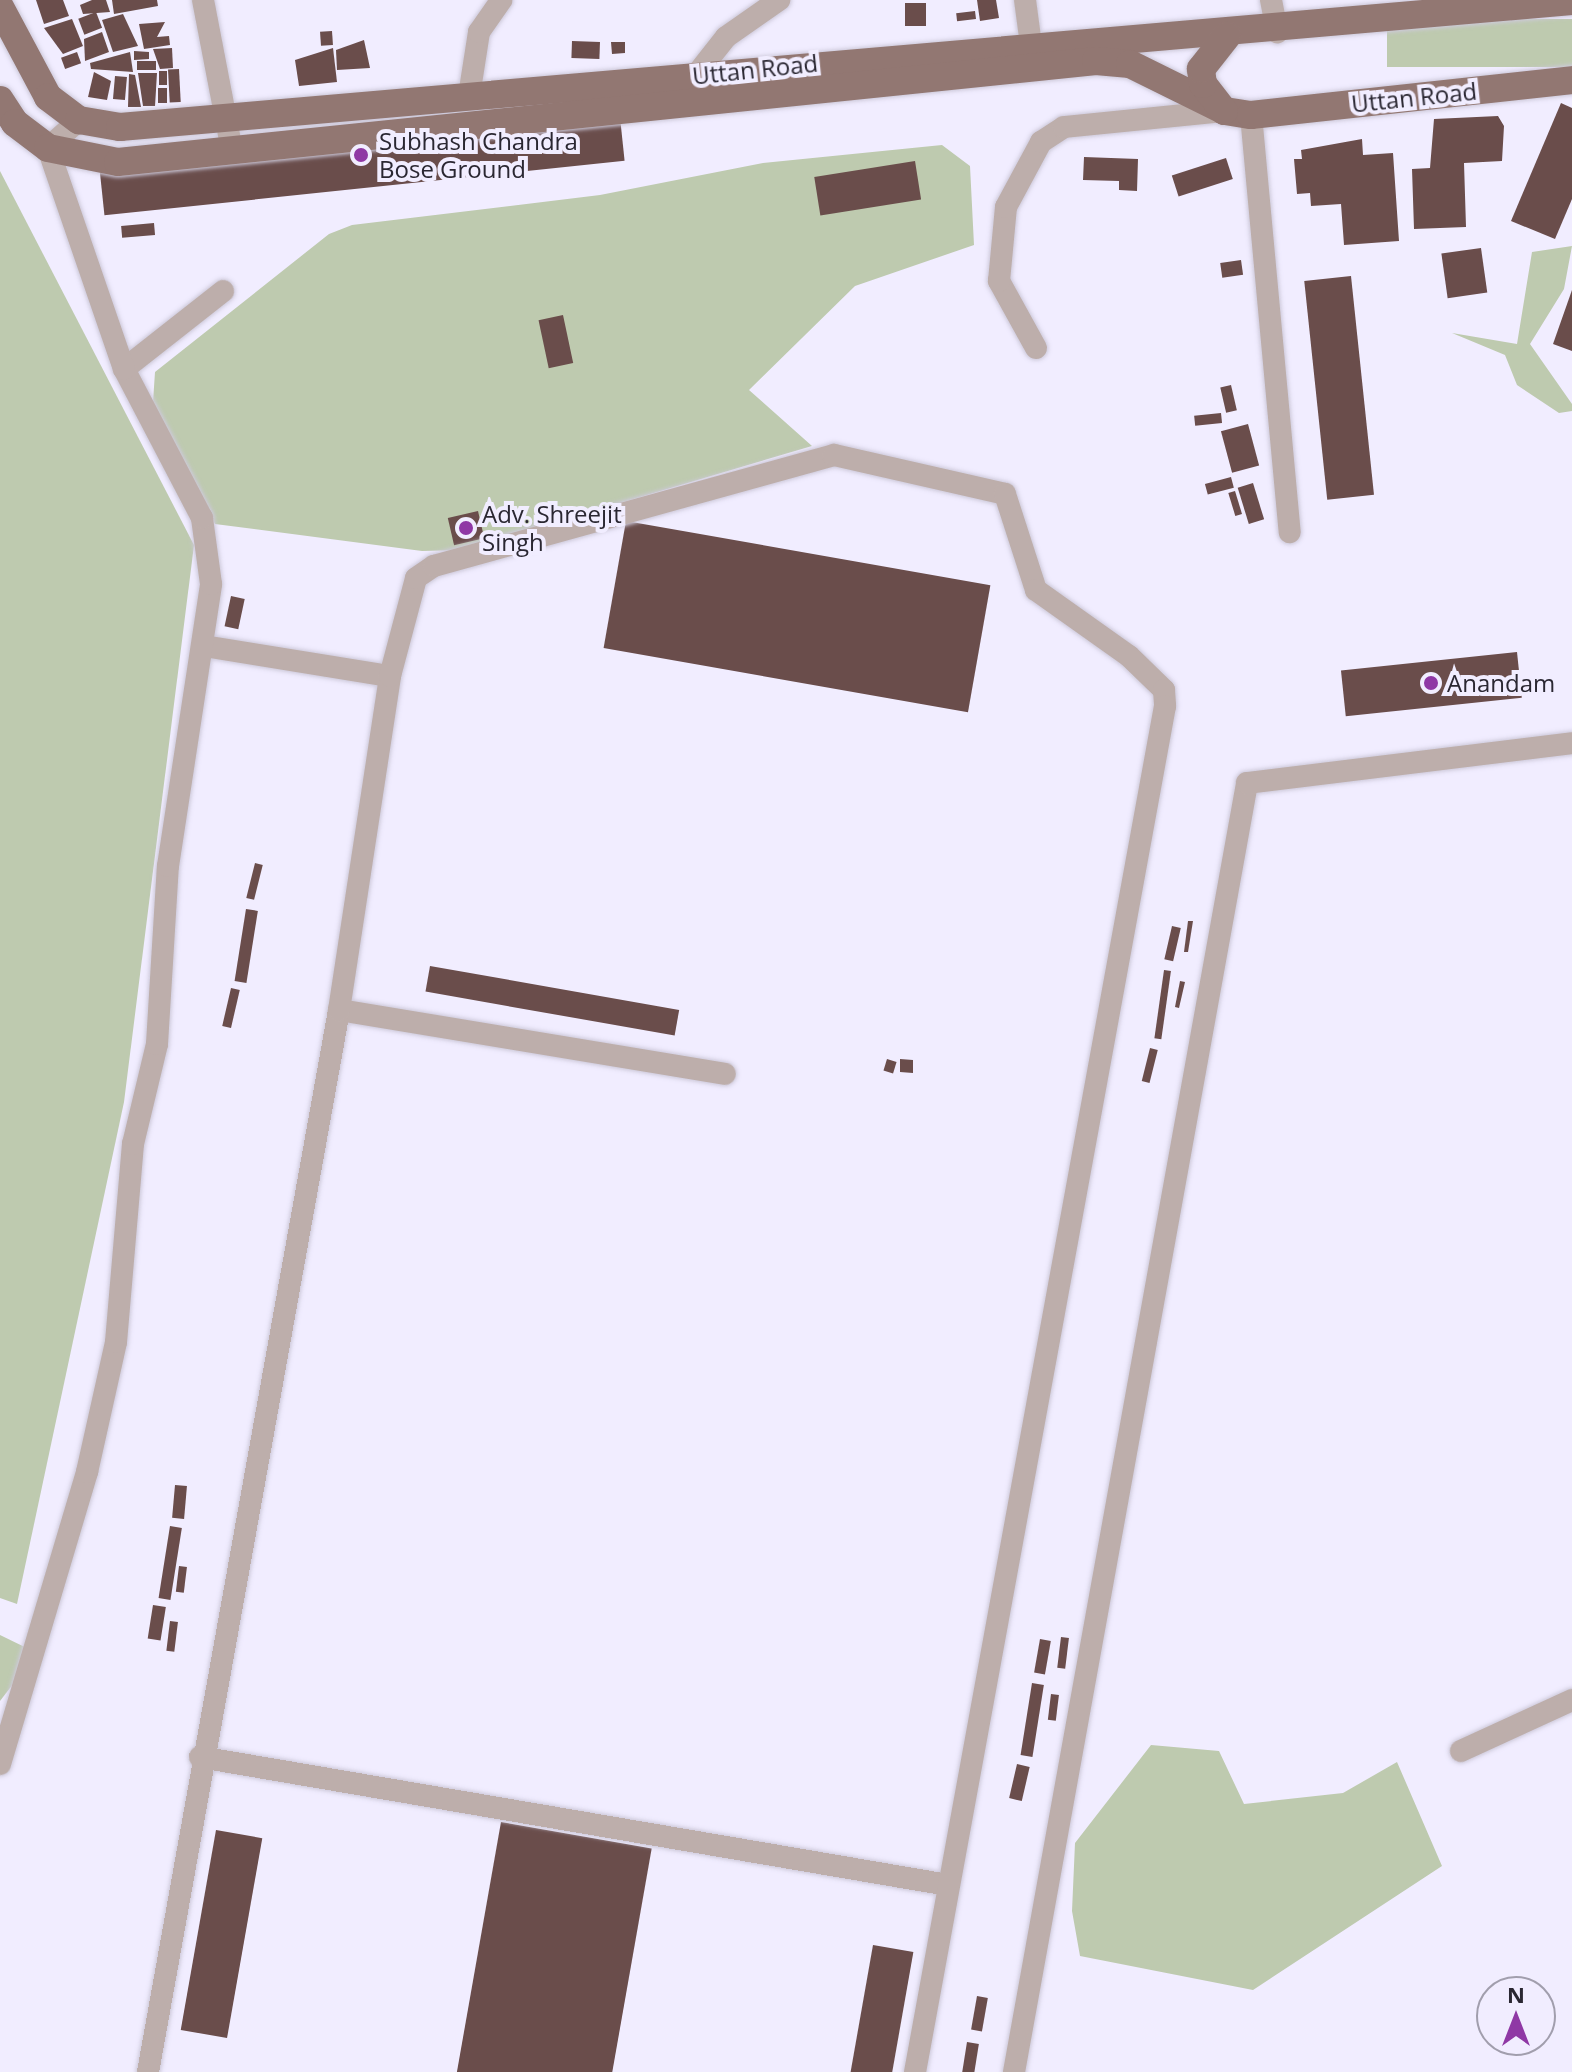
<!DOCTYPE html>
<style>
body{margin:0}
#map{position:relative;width:1572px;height:2072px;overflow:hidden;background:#f1edff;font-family:"Open Sans",sans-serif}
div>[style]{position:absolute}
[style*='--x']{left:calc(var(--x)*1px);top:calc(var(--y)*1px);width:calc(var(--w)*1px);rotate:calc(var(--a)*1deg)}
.green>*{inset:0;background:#becaaf;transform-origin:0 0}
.building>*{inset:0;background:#6a4d4b;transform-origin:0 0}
.roads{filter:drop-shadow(0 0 2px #cdc9da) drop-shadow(0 0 2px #cdc9da)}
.minor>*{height:22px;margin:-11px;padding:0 11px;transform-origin:11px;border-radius:11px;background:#bdaeab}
.major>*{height:28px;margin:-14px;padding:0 14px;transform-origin:14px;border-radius:14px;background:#927772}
.dots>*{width:22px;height:22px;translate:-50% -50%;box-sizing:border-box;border:4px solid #f1edff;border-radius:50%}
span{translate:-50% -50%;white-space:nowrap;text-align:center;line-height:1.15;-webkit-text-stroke:8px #f1edff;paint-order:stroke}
.street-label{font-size:24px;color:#2a2732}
.poi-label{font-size:24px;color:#2a2732}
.left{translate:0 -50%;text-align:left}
.north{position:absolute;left:1476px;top:1976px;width:80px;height:80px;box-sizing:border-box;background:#f1edff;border:2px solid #a19ead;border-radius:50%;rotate:0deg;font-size:22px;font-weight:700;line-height:32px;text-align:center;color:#2a2732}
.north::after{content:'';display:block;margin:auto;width:28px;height:36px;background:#8f38a5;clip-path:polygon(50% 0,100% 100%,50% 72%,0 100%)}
</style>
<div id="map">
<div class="green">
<i style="left:1572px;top:19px;width:48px;height:185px;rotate:90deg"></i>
<i style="clip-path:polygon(942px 145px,970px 166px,974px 245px,855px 286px,749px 390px,812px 446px,462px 550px,422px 551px,215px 524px,153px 402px,155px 372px,329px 234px,352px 225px,600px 195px,763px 163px)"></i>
<i style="clip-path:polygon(0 171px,194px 545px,124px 1102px,17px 1604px,0 1598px)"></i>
<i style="clip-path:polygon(1572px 246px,1564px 289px,1530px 344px,1572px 404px,1572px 411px,1559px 413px,1517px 385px,1505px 355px,1452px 333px,1517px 344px,1532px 252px)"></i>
<i style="clip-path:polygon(0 1635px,37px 1653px,0 1701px)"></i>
<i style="clip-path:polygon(1151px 1745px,1219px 1751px,1244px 1804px,1343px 1793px,1397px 1762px,1442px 1866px,1253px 1990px,1080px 1956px,1072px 1911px,1075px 1843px)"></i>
</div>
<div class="building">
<i style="clip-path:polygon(36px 0,63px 0,69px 16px,44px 24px)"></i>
<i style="clip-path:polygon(92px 0,106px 0,110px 12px,83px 14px,80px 5px)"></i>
<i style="clip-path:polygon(112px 0,157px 0,158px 6px,114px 14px)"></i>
<i style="clip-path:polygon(977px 0,996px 0,999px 18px,980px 21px)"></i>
<i style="left:905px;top:3px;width:21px;height:23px"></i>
<i style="left:975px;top:11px;width:8px;height:19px;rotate:83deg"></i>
<i style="left:96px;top:12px;width:17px;height:19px;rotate:69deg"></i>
<i style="clip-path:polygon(123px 14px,138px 46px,113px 52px,102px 20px)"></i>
<i style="clip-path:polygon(72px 19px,83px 46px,63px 54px,44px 28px)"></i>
<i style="clip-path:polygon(165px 22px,157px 37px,169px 36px,170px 45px,144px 49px,139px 24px)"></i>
<i style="left:332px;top:31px;width:14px;height:12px;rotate:86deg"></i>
<i style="clip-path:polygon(102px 32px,109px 52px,85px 61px,84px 39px)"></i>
<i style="clip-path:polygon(364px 40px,370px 68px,337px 70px,336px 50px)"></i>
<i style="left:572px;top:41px;width:28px;height:17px;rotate:2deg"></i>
<i style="clip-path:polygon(611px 42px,625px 42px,625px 53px,612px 54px)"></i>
<i style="clip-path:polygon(172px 48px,173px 68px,160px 69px,153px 49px)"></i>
<i style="clip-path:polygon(333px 48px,337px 82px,299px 86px,295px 60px)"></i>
<i style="clip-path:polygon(134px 51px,149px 52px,149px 59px,134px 60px)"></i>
<i style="left:77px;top:52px;width:12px;height:17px;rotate:70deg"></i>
<i style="clip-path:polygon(130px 52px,133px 72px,91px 69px,90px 63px)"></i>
<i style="left:156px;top:61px;width:9px;height:19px;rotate:90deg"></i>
<i style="left:179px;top:69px;width:33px;height:11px;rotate:87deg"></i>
<i style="left:159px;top:71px;width:8px;height:14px"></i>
<i style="clip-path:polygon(94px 72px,111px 81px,107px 100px,88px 97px)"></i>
<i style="clip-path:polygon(138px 73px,157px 73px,155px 106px,143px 106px)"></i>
<i style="clip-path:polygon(129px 74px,135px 75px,141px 107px,128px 107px)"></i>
<i style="left:115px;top:76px;width:12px;height:23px;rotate:5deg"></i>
<i style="left:158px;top:88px;width:9px;height:15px"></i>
<i style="left:618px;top:98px;width:63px;height:523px;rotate:84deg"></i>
<i style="clip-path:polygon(1561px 103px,1572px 108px,1572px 199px,1555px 239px,1511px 221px)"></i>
<i style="clip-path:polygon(1498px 116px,1504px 126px,1502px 161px,1464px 163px,1466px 227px,1414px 229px,1412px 169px,1430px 168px,1434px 119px)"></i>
<i style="clip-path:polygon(1362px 139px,1363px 155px,1393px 153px,1399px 241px,1344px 245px,1341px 204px,1311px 206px,1310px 193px,1297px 194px,1294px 159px,1302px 159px,1301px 150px)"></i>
<i style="clip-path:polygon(1084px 157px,1138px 159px,1137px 191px,1119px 190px,1119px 181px,1083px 180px)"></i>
<i style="left:1226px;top:158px;width:22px;height:57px;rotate:72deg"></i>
<i style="left:915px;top:161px;width:39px;height:102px;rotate:81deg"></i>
<i style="left:154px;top:223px;width:12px;height:33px;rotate:85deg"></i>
<i style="left:1481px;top:248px;width:45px;height:40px;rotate:82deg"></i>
<i style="left:1241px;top:260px;width:15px;height:21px;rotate:82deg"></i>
<i style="left:1351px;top:276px;width:220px;height:47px;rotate:84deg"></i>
<i style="clip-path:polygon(1572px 290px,1572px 351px,1553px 344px)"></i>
<i style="left:563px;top:315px;width:49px;height:25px;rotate:78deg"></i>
<i style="left:1231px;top:385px;width:26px;height:11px;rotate:77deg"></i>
<i style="left:1221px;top:413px;width:10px;height:27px;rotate:84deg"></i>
<i style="left:1248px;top:424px;width:43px;height:28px;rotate:75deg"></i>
<i style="left:1231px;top:477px;width:11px;height:27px;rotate:75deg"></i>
<i style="left:1253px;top:483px;width:38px;height:16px;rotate:73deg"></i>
<i style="left:1235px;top:491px;width:24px;height:7px;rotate:73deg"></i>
<i style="left:478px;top:511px;width:28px;height:31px;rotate:77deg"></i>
<i style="left:626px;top:521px;width:370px;height:129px;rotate:10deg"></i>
<i style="left:231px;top:596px;width:14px;height:31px;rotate:12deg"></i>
<i style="left:1517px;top:652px;width:46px;height:177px;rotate:84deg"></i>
<i style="left:255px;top:863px;width:8px;height:36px;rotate:14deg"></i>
<i style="left:246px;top:909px;width:12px;height:73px;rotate:9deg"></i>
<i style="clip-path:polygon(1188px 921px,1193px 921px,1188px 952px,1184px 952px)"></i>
<i style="left:1172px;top:926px;width:9px;height:34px;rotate:13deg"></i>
<i style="left:430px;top:966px;width:253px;height:26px;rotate:10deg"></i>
<i style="left:1164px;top:970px;width:7px;height:69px;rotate:8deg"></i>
<i style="clip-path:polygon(1180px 981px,1185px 982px,1179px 1008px,1175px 1007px)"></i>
<i style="left:231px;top:988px;width:9px;height:39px;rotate:13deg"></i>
<i style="left:1150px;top:1048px;width:8px;height:34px;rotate:14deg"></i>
<i style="left:887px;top:1059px;width:10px;height:12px;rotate:17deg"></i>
<i style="clip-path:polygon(900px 1059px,913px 1060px,913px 1073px,900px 1072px)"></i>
<i style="left:175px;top:1485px;width:12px;height:33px;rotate:5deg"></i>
<i style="left:170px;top:1526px;width:12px;height:73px;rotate:9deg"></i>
<i style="left:179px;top:1566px;width:8px;height:26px;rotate:7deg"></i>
<i style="left:153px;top:1605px;width:13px;height:34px;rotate:9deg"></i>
<i style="left:170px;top:1621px;width:8px;height:30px;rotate:7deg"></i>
<i style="left:1061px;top:1637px;width:8px;height:31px;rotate:7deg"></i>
<i style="left:1040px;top:1639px;width:11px;height:34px;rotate:10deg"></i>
<i style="left:1032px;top:1683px;width:12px;height:73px;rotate:9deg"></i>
<i style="left:1051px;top:1694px;width:8px;height:26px;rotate:7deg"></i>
<i style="left:1017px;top:1764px;width:13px;height:35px;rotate:13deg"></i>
<i style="left:501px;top:1822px;width:153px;height:254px;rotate:10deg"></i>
<i style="left:216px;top:1830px;width:47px;height:203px;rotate:10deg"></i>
<i style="left:873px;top:1945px;width:41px;height:129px;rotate:10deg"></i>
<i style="left:977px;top:1996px;width:11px;height:34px;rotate:10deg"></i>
<i style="left:967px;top:2042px;width:12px;height:31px;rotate:9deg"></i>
</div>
<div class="roads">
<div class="minor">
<i style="--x:203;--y:0;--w:153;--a:79.1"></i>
<i style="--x:1025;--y:0;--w:45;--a:82.4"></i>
<i style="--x:1271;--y:0;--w:33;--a:79"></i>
<i style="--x:696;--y:75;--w:48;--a:-51.7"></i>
<i style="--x:726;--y:37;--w:65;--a:-34.9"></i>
<i style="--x:469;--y:96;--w:65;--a:-81.1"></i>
<i style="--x:479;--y:32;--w:39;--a:-55"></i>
<i style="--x:1251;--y:115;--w:419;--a:84.7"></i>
<i style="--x:1036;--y:348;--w:77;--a:-118.9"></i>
<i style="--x:999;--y:281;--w:74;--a:-84.6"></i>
<i style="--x:1006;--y:207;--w:74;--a:-61.7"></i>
<i style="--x:1041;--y:142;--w:27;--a:-33"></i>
<i style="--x:1064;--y:127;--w:162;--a:-5.7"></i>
<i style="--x:124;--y:369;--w:126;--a:-38.2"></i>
<i style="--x:204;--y:646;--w:188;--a:9.2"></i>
<i style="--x:339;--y:1010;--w:391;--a:9.4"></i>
<i style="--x:1461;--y:1751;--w:122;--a:-24.7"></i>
<i style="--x:200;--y:1757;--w:759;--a:9.71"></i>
<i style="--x:0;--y:1764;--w:305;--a:-73.4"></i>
<i style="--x:87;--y:1472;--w:133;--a:-77.4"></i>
<i style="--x:116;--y:1342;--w:199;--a:-85.1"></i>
<i style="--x:133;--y:1144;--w:103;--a:-76.5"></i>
<i style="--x:157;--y:1044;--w:178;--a:-86.5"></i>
<i style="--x:168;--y:866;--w:285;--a:-81.3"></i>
<i style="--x:211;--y:584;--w:67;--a:-97.8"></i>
<i style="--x:202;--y:518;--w:168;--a:-117.6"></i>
<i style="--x:124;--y:369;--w:234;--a:-109"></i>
<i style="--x:48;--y:148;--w:42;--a:-42.1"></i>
<i style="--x:148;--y:2072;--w:1079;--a:-79.8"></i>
<i style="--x:339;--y:1010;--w:338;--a:-81.3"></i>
<i style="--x:390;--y:676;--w:101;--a:-75.1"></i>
<i style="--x:416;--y:578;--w:22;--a:-34"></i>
<i style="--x:434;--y:566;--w:415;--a:-15.5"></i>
<i style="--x:834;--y:455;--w:175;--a:12.8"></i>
<i style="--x:1005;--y:494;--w:101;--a:72.1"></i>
<i style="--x:1036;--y:590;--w:114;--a:35.4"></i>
<i style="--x:1129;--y:656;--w:49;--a:44.2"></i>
<i style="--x:1164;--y:690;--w:16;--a:86"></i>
<i style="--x:1165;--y:706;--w:1389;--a:100.37"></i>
<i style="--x:1014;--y:2072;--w:1310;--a:-79.75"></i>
<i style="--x:1247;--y:783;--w:327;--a:-7"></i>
</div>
<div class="major">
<i style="--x:0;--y:7;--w:102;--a:61.9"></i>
<i style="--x:48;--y:97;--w:39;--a:37"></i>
<i style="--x:79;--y:120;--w:42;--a:9.7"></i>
<i style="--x:120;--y:127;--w:1457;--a:-4.96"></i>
<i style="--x:0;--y:100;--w:27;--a:57"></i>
<i style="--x:15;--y:123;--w:41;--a:37.1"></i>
<i style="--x:48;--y:148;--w:71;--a:11.3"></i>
<i style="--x:118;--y:162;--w:983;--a:-5.9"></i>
<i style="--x:1096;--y:61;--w:34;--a:5"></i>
<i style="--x:1130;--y:64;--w:106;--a:26.3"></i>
<i style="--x:1225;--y:111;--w:26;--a:9"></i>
<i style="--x:1251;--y:115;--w:323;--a:-6.2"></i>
<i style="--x:1224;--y:111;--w:34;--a:-128"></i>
<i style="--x:1203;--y:84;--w:15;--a:-98"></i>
<i style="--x:1201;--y:69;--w:42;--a:-51.8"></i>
</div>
</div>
<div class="dots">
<i style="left:361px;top:155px;background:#8f38a5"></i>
<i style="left:466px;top:528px;background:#8f38a5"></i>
<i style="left:1431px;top:683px;background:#8f38a5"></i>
</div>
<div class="street-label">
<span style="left:755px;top:69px;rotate:-6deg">Uttan Road</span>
<span style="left:1414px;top:97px;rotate:-6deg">Uttan Road</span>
</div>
<div class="poi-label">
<span class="left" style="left:379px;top:155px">Subhash Chandra<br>Bose Ground</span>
<span class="left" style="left:482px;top:528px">Adv. Shreejit<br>Singh</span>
<span class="left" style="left:1447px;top:683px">Anandam</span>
</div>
<div class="north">N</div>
</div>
